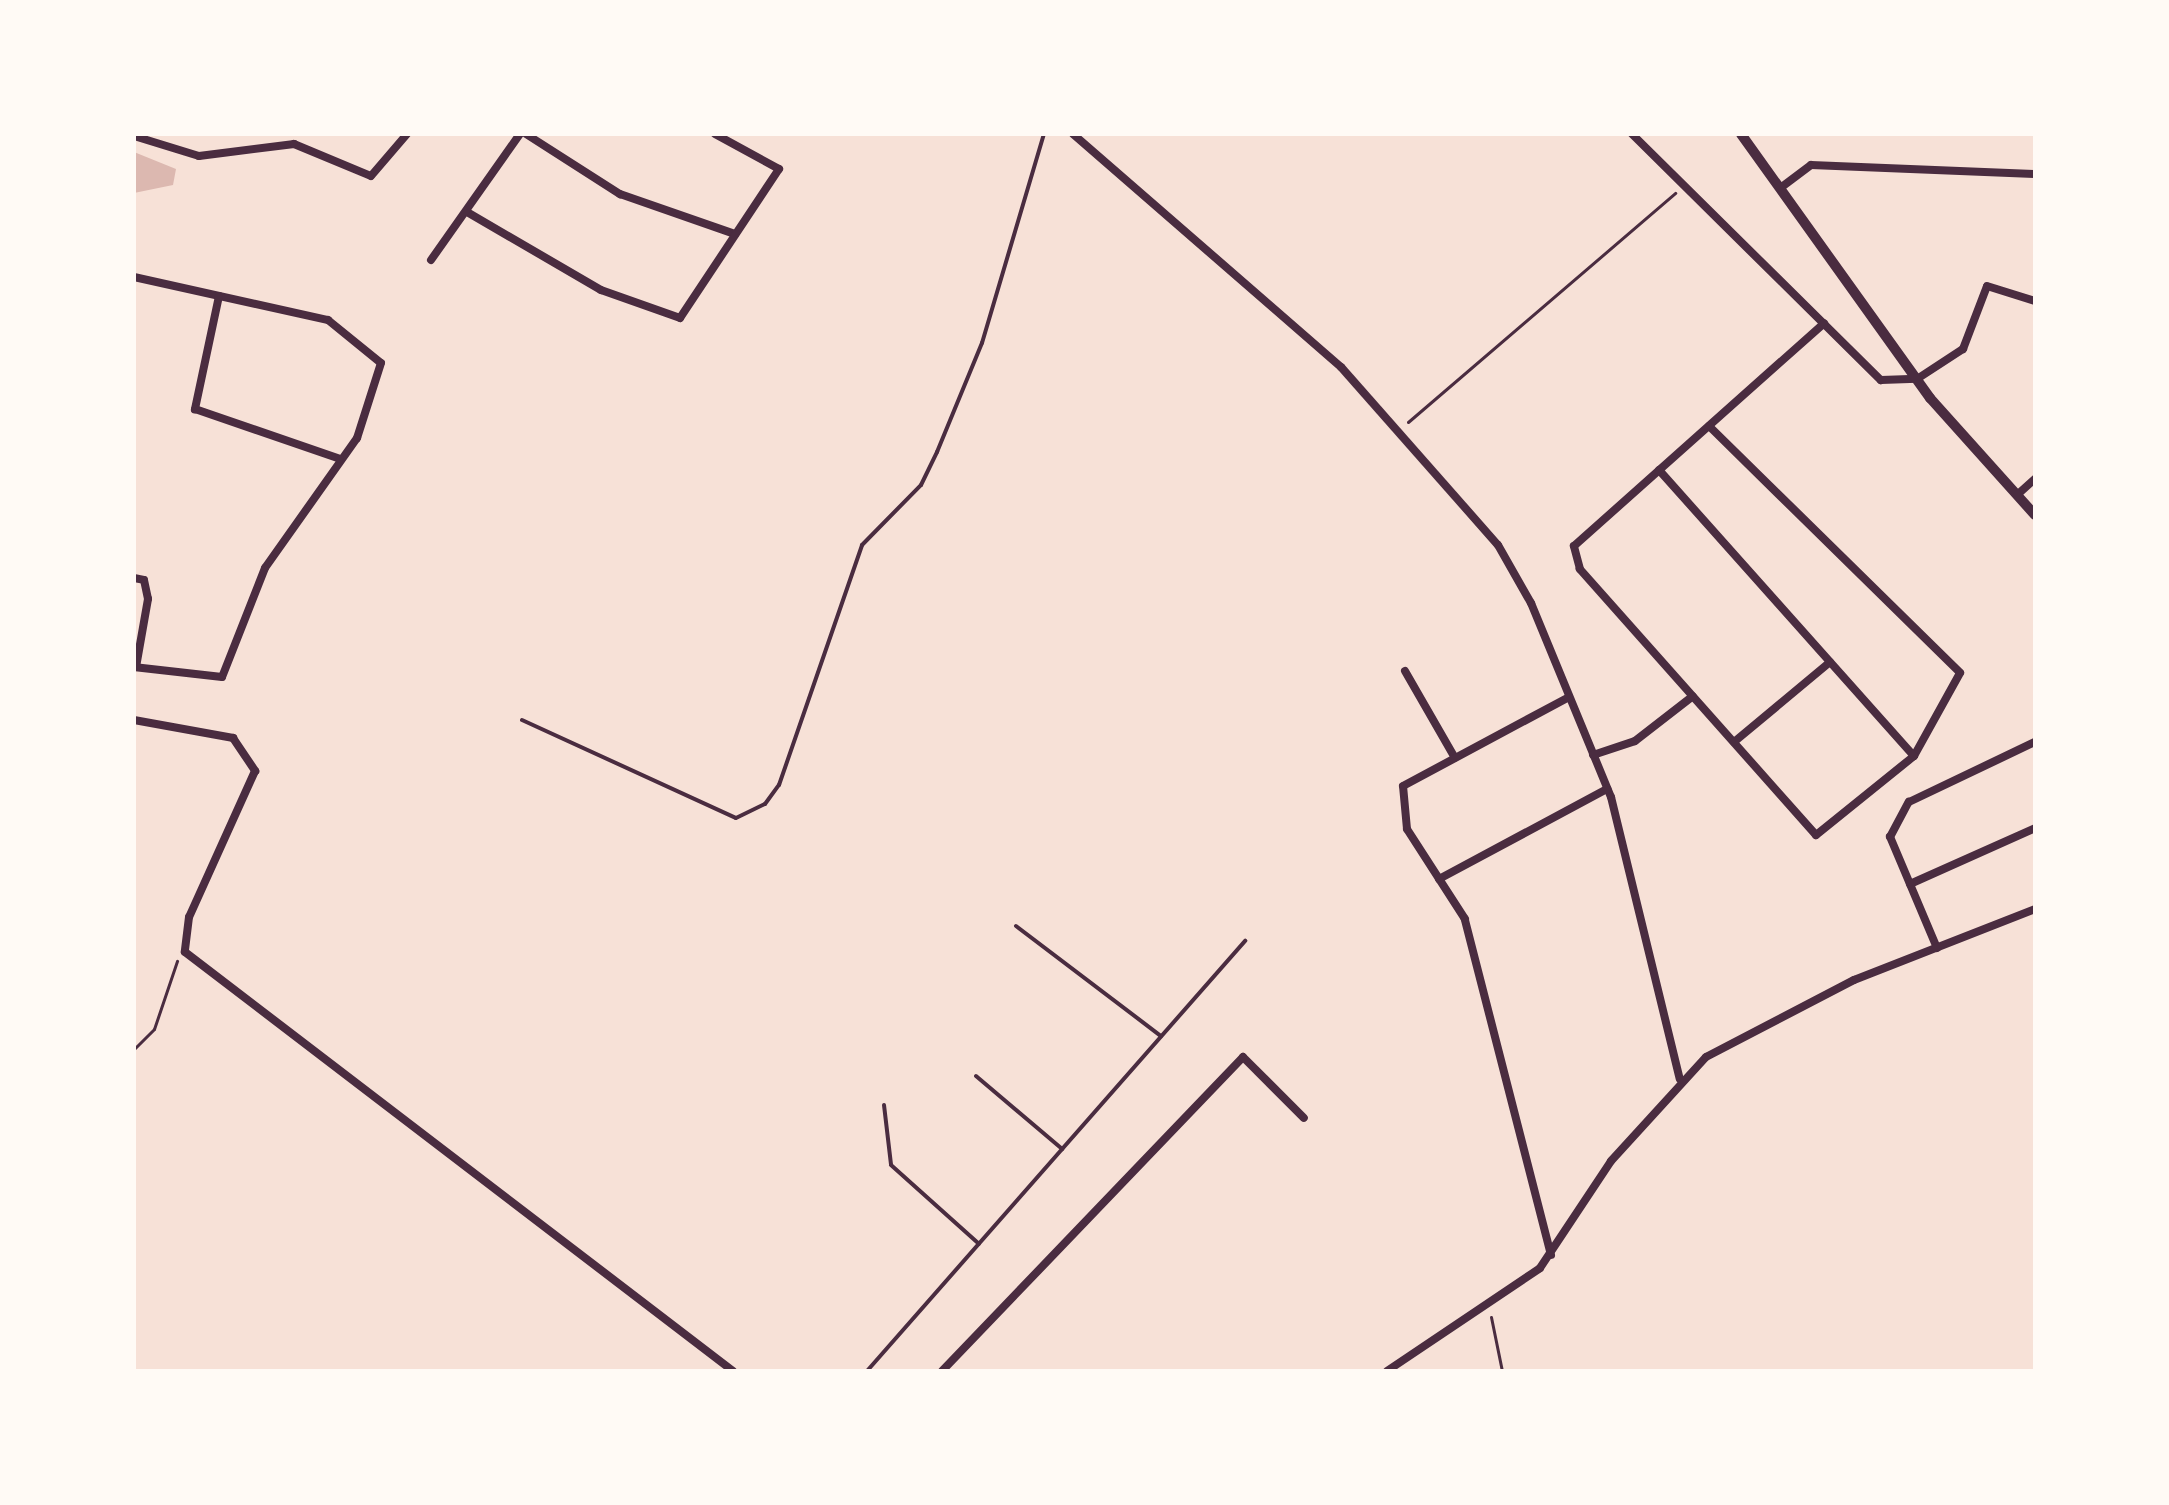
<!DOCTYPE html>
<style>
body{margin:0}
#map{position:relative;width:2169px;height:1505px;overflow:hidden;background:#f7e1d7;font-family:Montserrat,sans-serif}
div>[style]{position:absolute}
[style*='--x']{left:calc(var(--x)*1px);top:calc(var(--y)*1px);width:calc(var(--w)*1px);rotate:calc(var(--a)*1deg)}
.water>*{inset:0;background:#dcb8b0}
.path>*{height:3px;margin:-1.5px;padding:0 1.5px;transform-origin:1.5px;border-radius:1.5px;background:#4a2c40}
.service>*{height:4px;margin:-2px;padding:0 2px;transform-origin:2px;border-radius:2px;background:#4a2c40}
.minor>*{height:8px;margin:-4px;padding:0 4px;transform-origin:4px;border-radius:4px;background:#4a2c40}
.tertiary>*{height:10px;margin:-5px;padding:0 5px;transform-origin:5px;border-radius:5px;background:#4a2c40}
span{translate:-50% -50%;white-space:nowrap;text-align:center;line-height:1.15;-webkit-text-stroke:8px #fffaf5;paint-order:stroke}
.frame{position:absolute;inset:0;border:136px solid #fffaf5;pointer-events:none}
</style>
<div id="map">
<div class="water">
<i style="clip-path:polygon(134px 152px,176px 169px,173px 185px,134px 193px)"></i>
</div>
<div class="path">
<i style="--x:1408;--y:422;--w:352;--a:-40.6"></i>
<i style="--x:134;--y:1049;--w:28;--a:-45"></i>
<i style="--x:154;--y:1029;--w:72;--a:-71.3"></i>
<i style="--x:1491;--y:1317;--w:55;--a:78.5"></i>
</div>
<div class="service">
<i style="--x:522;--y:720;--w:235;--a:24.6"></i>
<i style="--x:736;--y:818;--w:32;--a:-26"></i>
<i style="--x:765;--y:804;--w:24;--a:-54"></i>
<i style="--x:779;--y:785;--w:254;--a:-70.9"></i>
<i style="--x:862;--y:545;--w:84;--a:-45.5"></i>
<i style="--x:921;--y:485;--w:37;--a:-64"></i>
<i style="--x:937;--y:452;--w:118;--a:-67.6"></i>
<i style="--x:982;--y:343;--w:218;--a:-73.5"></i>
<i style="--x:1016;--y:926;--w:182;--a:37.2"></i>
<i style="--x:976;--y:1076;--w:113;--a:40.3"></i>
<i style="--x:884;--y:1105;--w:60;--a:83.3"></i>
<i style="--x:891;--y:1165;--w:118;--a:41.9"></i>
<i style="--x:867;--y:1371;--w:573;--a:-48.68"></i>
</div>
<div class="minor">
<i style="--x:526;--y:134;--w:112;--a:32.6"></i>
<i style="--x:620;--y:194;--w:122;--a:19.2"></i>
<i style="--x:1073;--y:134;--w:355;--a:41"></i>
<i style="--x:1341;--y:367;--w:237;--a:48.6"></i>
<i style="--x:1498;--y:545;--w:67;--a:60.4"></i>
<i style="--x:1531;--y:603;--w:210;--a:67.6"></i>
<i style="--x:1611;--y:797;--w:290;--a:76.3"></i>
<i style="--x:1632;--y:134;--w:350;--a:44.7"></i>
<i style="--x:1881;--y:380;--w:36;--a:-2"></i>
<i style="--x:1917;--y:379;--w:55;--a:-33.1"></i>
<i style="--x:1963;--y:349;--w:67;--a:-69.1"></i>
<i style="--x:1987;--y:286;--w:50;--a:17.4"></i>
<i style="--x:134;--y:136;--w:68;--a:17.1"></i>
<i style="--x:199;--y:156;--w:96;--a:-7.2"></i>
<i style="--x:294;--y:144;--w:83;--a:22.6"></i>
<i style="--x:371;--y:176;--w:55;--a:-49.4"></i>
<i style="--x:1783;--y:186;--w:35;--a:-37"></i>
<i style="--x:1811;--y:165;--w:224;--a:2.3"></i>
<i style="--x:467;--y:212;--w:155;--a:30.2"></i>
<i style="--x:601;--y:290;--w:84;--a:19.5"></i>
<i style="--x:680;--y:318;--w:179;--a:-56.4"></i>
<i style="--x:779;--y:169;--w:73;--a:-151.3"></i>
<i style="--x:431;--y:260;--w:154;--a:-54.8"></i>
<i style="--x:134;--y:277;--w:199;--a:12.5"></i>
<i style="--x:328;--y:320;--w:68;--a:39.1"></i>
<i style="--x:381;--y:363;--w:79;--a:107.7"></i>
<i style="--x:357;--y:438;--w:159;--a:125.3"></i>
<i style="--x:265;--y:568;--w:117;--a:111.5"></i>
<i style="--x:222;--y:677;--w:89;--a:-173.5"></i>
<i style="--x:219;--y:296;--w:116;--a:102"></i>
<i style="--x:195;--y:409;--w:153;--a:19"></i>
<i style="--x:1709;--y:426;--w:352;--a:44.5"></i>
<i style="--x:1960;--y:673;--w:95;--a:119"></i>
<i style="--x:1914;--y:756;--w:126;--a:141.1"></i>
<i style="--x:1816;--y:835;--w:356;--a:-131.6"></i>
<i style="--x:1580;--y:569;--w:24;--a:-105"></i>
<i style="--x:1574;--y:546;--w:335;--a:-41.7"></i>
<i style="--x:1659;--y:470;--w:383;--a:48.3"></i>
<i style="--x:2017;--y:495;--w:24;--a:-42"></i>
<i style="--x:134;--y:578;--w:10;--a:11"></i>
<i style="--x:144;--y:580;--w:19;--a:78"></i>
<i style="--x:148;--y:599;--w:69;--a:100"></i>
<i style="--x:1405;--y:671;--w:100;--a:60.1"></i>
<i style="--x:134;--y:720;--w:101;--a:10.3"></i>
<i style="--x:233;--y:738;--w:40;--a:56"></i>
<i style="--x:255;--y:771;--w:160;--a:114.3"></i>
<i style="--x:189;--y:917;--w:35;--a:97"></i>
<i style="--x:185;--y:952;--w:690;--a:37.4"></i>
<i style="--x:1734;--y:742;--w:125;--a:-39.8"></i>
<i style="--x:1593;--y:755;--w:44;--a:-18.4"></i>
<i style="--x:1635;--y:741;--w:73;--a:-37.8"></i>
<i style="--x:1439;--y:879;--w:191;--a:-28.2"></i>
<i style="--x:1910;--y:884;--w:137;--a:-24.1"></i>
<i style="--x:1937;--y:948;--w:121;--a:-112.9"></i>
<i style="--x:1890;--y:837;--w:40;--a:-62"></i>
<i style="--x:1909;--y:802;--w:140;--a:-25.5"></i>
<i style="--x:1551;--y:1255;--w:347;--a:-104.4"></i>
<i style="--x:1465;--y:919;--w:107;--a:-122.8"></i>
<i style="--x:1407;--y:829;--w:43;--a:-95.3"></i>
<i style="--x:1403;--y:786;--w:188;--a:-28.2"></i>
<i style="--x:942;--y:1371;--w:435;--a:-46.2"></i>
<i style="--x:1243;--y:1057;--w:86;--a:45"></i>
<i style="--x:1387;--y:1371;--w:184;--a:-33.9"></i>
<i style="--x:1540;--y:1268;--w:128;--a:-56.4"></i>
<i style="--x:1611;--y:1161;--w:141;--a:-47.6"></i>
<i style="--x:1706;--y:1057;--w:167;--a:-27.5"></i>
<i style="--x:1854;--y:980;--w:194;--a:-21.4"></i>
</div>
<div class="tertiary">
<i style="--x:1741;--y:134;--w:325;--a:54.4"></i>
<i style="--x:1930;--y:398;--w:157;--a:48.1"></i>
</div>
<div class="frame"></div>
</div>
